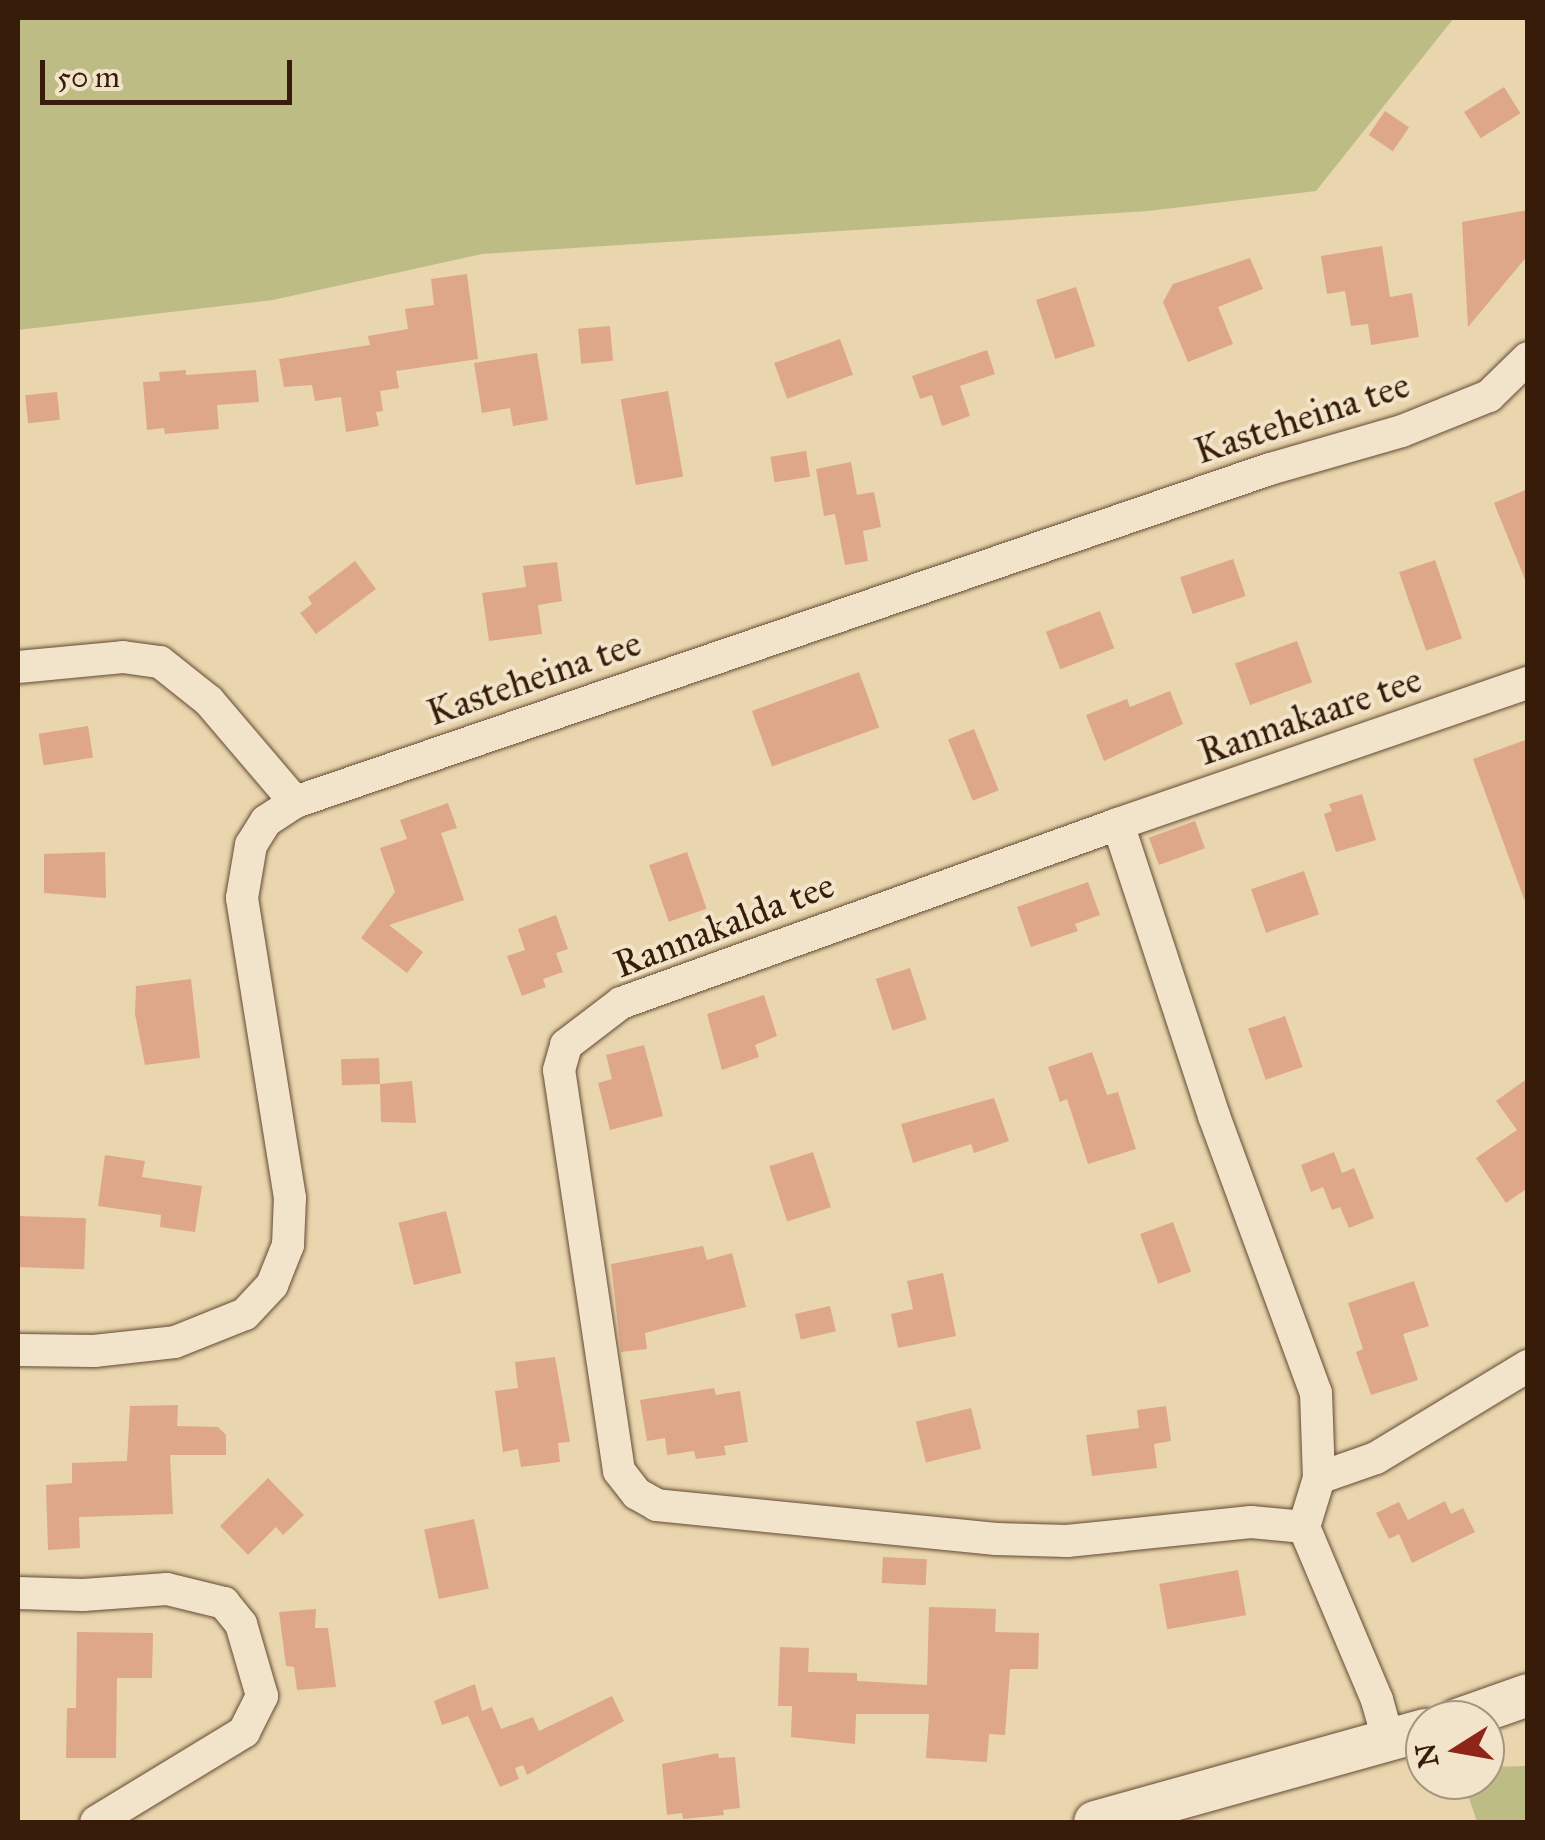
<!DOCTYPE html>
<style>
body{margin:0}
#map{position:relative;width:1545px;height:1840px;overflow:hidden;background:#ead6ae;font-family:"IM FELL Great Primer",serif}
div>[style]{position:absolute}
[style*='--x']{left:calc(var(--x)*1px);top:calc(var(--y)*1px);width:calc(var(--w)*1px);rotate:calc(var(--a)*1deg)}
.green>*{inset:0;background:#bebc85}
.building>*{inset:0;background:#dea789;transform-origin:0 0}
.roads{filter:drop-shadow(0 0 2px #644a33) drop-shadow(0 0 2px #644a33)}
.minor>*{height:32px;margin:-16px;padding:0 16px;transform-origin:16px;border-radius:16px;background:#f1e4ca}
.tertiary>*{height:42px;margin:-21px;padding:0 21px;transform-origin:21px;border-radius:21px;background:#f1e4ca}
span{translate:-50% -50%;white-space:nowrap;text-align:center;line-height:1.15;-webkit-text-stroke:8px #f1e4ca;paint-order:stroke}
.street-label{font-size:38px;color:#381c0a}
.frame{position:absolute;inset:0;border:20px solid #381c0a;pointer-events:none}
.north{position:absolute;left:1405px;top:1700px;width:100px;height:100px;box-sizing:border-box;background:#f1e4ca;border:2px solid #a7947d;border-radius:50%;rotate:259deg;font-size:28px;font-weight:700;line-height:40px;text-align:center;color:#381c0a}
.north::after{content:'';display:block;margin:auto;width:35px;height:45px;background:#8f2418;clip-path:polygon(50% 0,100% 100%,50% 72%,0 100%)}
.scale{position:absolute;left:40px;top:60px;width:252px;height:45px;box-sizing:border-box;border:5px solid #381c0a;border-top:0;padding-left:12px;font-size:30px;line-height:35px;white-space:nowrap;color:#381c0a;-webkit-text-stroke:8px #f1e4ca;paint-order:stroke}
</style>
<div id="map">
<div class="green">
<i style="clip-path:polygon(18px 18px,1454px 18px,1316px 191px,1148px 211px,482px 254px,273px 300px,18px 330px)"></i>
<i style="clip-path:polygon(1527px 1766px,1527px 1822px,1477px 1822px,1463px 1780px,1485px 1780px,1485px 1767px)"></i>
</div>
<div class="building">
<i style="left:1504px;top:87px;width:31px;height:47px;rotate:58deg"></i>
<i style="left:1385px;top:111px;width:29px;height:29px;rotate:34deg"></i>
<i style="clip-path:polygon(1528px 210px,1528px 255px,1468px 327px,1462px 222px)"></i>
<i style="clip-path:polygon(1382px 246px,1390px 297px,1412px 293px,1419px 337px,1371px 345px,1368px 324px,1351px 326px,1345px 291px,1327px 294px,1321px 256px)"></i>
<i style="clip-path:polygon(1250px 258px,1263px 289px,1218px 307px,1233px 344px,1188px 362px,1163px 302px,1173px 284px)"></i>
<i style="clip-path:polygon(467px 274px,478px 359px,396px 371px,399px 388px,380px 391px,383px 411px,376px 412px,379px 426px,346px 432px,341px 397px,315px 401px,312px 385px,284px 387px,279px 359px,370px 345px,368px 336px,408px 329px,405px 309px,434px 305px,431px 279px)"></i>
<i style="left:1076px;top:287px;width:62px;height:42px;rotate:72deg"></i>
<i style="left:610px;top:326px;width:35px;height:32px;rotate:85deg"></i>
<i style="left:840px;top:339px;width:38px;height:70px;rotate:70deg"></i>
<i style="clip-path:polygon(987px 350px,995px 374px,960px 386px,970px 416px,942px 426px,932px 395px,920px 399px,912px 376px)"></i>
<i style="clip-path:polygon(537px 353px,548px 420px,513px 426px,510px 408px,482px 413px,474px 363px)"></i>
<i style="clip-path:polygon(186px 370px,186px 375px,256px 370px,259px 402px,217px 405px,219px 429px,165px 434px,164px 428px,147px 430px,143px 382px,160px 381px,159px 372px)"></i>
<i style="left:668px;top:391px;width:87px;height:48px;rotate:80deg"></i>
<i style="left:57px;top:392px;width:28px;height:32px;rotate:84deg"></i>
<i style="left:806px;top:451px;width:26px;height:36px;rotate:81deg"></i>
<i style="clip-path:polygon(851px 462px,857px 495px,874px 492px,881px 527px,863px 531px,868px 561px,845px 565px,835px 514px,824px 516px,816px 469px)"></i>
<i style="clip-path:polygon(1528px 489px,1528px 582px,1526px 582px,1494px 503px)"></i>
<i style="left:1233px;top:559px;width:39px;height:56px;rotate:71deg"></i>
<i style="left:1435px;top:560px;width:83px;height:38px;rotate:71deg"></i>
<i style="clip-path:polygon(355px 561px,376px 589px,316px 634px,300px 613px,312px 604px,308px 597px)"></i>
<i style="clip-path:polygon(557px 562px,562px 601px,538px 605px,542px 634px,489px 641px,482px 593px,526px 587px,523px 566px)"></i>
<i style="left:1100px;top:611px;width:40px;height:58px;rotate:69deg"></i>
<i style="left:1297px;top:641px;width:44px;height:66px;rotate:70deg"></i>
<i style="left:859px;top:672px;width:59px;height:114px;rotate:70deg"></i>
<i style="clip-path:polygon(1170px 691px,1183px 724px,1104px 761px,1086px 715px,1127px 699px,1130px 707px)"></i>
<i style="left:88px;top:726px;width:32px;height:50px;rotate:81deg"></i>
<i style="left:974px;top:729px;width:66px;height:28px;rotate:68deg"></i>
<i style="clip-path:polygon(1528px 739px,1528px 898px,1524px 899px,1473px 759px)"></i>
<i style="clip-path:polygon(1362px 794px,1376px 840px,1336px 852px,1324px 814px,1332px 811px,1329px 804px)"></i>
<i style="clip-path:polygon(448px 803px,457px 828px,441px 833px,464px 900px,389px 925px,423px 952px,407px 973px,361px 938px,395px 892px,380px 848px,407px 839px,400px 820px)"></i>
<i style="left:1195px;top:821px;width:29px;height:49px;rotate:70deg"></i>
<i style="clip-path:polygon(105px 852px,106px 898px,44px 893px,44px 854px)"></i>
<i style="left:687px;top:852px;width:60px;height:40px;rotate:71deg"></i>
<i style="left:1304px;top:871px;width:46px;height:56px;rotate:71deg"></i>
<i style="clip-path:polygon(1088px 882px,1100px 915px,1075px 924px,1078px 931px,1031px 947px,1017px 907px)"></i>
<i style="clip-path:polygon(556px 915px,568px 949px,556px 953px,563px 972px,543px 979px,546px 987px,522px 996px,507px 956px,525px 950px,518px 929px)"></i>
<i style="left:910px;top:968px;width:54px;height:36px;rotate:72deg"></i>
<i style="clip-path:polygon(191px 979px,200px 1058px,145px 1065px,135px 1014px,136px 986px)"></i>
<i style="clip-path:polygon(764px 995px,777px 1036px,755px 1045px,759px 1057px,722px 1070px,707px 1014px)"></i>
<i style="left:1285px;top:1016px;width:54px;height:39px;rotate:71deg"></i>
<i style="clip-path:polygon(644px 1045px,663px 1116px,610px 1130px,598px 1083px,612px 1079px,606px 1055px)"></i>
<i style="clip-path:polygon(1092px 1052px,1107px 1095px,1118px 1092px,1136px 1149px,1088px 1164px,1067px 1099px,1060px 1102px,1048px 1067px)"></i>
<i style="left:379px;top:1058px;width:26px;height:38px;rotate:88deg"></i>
<i style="clip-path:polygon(1528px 1078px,1528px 1188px,1506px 1203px,1476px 1158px,1517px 1130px,1496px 1101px)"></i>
<i style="clip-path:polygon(412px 1081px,416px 1123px,381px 1122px,380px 1084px)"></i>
<i style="clip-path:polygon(994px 1098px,1009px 1141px,974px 1153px,971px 1144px,913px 1163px,901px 1124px)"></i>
<i style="left:813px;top:1152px;width:58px;height:46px;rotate:72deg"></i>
<i style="clip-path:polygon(1334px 1152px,1342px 1173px,1354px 1168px,1374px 1218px,1349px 1228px,1340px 1207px,1332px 1210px,1323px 1187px,1311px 1192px,1301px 1165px)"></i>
<i style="clip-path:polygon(105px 1155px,145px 1161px,142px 1177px,202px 1186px,195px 1232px,160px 1227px,161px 1215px,98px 1206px)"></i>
<i style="left:446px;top:1211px;width:64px;height:49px;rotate:76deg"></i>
<i style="left:18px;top:1216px;width:68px;height:51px;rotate:2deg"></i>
<i style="left:1173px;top:1222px;width:53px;height:35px;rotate:70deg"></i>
<i style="clip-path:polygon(703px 1246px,707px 1260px,732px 1253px,746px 1307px,645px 1333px,647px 1349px,621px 1352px,611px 1264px)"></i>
<i style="clip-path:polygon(943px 1273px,956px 1336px,898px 1348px,891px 1314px,913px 1309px,907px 1281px)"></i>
<i style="clip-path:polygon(1414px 1281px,1429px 1326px,1403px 1334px,1418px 1380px,1371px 1395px,1356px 1352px,1363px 1349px,1348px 1303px)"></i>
<i style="left:830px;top:1306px;width:26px;height:36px;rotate:77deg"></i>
<i style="clip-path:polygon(555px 1357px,570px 1442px,558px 1443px,560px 1462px,521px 1467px,518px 1449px,503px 1452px,495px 1391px,518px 1388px,515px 1362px)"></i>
<i style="clip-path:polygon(714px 1388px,716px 1395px,740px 1391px,748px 1442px,724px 1446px,726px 1455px,696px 1459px,694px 1451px,667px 1455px,665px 1438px,647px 1441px,640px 1400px)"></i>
<i style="clip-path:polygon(178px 1405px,177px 1426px,218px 1427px,226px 1435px,226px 1455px,170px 1455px,173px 1514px,79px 1517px,80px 1548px,48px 1550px,46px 1485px,72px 1483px,72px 1463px,127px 1461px,130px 1406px)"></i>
<i style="clip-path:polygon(1166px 1406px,1171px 1441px,1154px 1444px,1157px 1468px,1092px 1476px,1086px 1435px,1139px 1428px,1137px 1410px)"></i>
<i style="left:971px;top:1408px;width:42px;height:57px;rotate:76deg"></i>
<i style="clip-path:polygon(268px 1478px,304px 1515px,283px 1535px,276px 1527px,248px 1555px,220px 1526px)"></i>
<i style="clip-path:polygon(1445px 1501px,1451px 1514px,1463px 1508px,1475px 1532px,1412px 1563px,1399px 1534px,1389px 1539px,1376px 1513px,1399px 1502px,1408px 1520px)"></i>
<i style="left:474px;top:1519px;width:71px;height:51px;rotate:78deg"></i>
<i style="left:883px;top:1557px;width:44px;height:26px;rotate:3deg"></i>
<i style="left:1238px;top:1570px;width:46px;height:80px;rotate:80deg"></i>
<i style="clip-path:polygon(929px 1607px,996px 1609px,995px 1632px,1039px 1633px,1038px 1669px,1010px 1669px,1005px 1735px,989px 1734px,987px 1762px,926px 1758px,929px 1714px,856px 1714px,855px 1744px,791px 1737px,792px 1706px,778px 1706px,780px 1647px,809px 1648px,808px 1672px,857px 1673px,857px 1681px,927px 1685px)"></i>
<i style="clip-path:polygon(316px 1609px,315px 1628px,328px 1628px,336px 1687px,297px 1690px,294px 1667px,286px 1666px,279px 1612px)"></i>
<i style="clip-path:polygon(77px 1632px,153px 1633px,152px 1678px,117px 1678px,116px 1758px,66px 1758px,67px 1708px,76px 1708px)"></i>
<i style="clip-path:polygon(475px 1684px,482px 1711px,492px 1707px,501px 1729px,533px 1717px,539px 1731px,612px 1696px,624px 1721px,527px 1775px,523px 1765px,515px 1768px,519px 1779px,500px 1787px,468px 1716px,442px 1725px,434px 1701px)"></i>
<i style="clip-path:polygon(718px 1753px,719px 1758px,735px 1757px,740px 1808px,723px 1810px,724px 1815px,683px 1819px,682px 1813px,667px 1815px,662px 1764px)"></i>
</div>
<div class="roads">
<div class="minor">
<i style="--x:18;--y:667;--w:105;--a:-5.4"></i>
<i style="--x:123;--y:657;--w:37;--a:8"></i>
<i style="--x:160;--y:662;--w:63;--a:38.5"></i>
<i style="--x:209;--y:701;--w:133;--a:49.6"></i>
<i style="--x:1118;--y:824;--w:434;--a:-19"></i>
<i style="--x:18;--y:1350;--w:76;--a:0.8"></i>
<i style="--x:94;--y:1351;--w:81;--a:-6.3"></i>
<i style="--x:175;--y:1342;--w:75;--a:-21.8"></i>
<i style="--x:245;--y:1314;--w:40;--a:-47"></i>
<i style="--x:272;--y:1285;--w:43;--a:-68.2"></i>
<i style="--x:288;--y:1245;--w:47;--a:-87.6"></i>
<i style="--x:290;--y:1198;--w:304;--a:-99.1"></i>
<i style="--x:242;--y:898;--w:54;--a:-80.4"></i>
<i style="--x:251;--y:845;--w:28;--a:-58"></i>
<i style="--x:266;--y:821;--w:35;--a:-33"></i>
<i style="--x:295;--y:802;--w:1030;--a:-18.86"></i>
<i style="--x:1270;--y:469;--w:137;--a:-16.1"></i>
<i style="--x:1402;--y:431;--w:94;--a:-21.9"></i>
<i style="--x:1489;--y:396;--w:54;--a:-44.3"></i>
<i style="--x:1319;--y:1478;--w:60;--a:-19.3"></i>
<i style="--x:1376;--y:1458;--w:178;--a:-31.2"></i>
<i style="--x:1304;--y:1527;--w:53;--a:-174.6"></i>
<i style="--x:1251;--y:1522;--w:185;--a:174.1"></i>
<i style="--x:1067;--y:1541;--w:71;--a:-178.4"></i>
<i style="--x:996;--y:1539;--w:341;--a:-174.3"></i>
<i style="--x:657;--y:1505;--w:23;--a:-151"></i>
<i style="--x:637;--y:1494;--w:29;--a:-128"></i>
<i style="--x:619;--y:1471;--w:405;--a:-98.5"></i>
<i style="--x:559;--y:1070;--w:26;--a:-74"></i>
<i style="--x:566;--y:1045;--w:69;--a:-37.4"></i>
<i style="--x:621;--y:1003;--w:528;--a:-19.81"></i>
<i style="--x:1118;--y:824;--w:307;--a:71.8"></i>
<i style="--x:1214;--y:1116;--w:295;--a:69.8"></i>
<i style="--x:1316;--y:1393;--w:85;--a:88"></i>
<i style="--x:1319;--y:1478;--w:51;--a:107"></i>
<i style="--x:1304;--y:1527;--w:188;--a:67.1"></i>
<i style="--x:1377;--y:1700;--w:44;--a:74.1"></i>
<i style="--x:18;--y:1593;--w:65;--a:1.8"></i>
<i style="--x:83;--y:1595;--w:84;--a:-4.1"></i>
<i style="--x:167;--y:1589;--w:59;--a:13.8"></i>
<i style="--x:224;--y:1603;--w:27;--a:51"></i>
<i style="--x:241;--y:1624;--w:75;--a:73.7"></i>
<i style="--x:262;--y:1696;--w:40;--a:116.6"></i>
<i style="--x:244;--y:1732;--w:173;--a:148.7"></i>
</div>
<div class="tertiary">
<i style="--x:1457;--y:1720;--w:75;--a:-19.4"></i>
<i style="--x:1095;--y:1822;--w:343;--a:-15.6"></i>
</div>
</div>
<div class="street-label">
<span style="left:1302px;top:418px;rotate:-18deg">Kasteheina tee</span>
<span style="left:534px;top:678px;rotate:-19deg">Kasteheina tee</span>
<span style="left:1310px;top:716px;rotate:-19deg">Rannakaare tee</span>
<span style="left:724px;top:925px;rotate:-21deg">Rannakalda tee</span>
</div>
<div class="frame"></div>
<div class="north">N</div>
<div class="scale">50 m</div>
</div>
